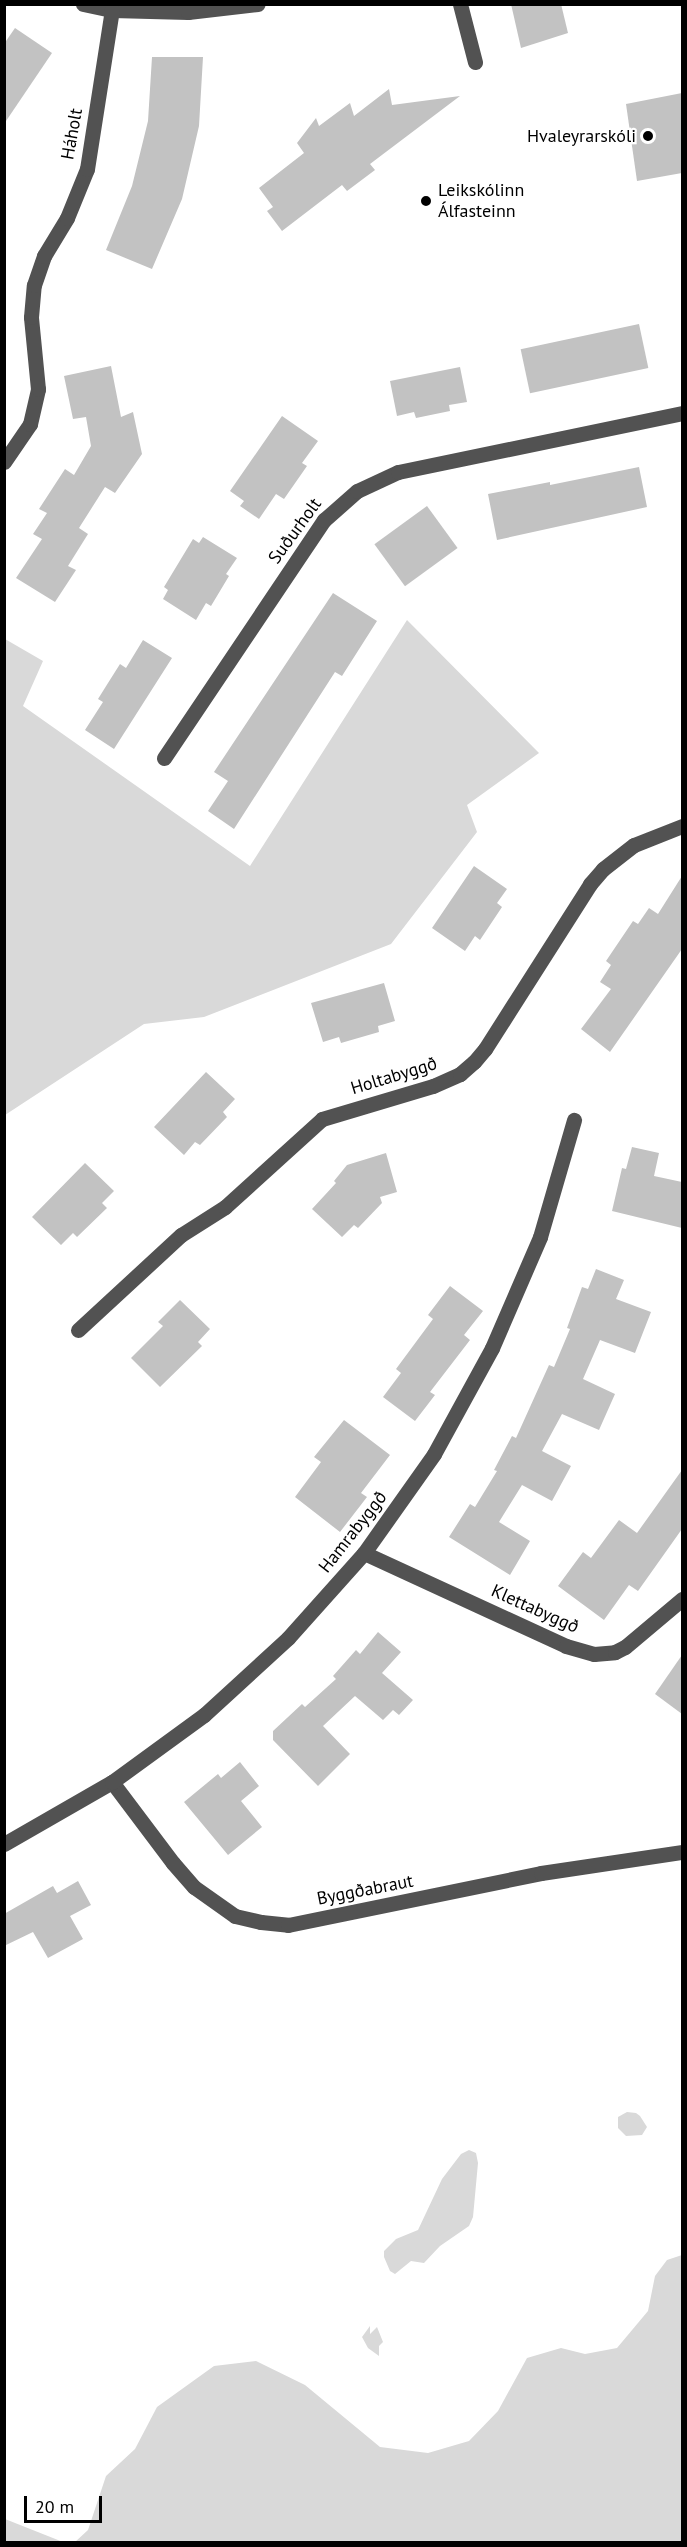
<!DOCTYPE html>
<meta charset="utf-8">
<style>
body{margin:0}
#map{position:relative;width:687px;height:2547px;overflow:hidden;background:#fff;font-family:"PT Sans",sans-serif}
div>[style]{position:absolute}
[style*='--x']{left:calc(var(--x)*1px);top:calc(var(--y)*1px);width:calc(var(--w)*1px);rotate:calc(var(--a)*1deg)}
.green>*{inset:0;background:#d9d9d9}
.building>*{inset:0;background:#c2c2c2;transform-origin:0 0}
.minor>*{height:15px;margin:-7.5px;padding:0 7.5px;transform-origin:7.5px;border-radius:7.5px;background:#525252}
.dots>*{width:16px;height:16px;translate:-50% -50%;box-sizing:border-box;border:3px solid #fff;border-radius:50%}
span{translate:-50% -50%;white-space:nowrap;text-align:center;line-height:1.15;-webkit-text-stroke:4.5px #fff;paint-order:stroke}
.street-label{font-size:18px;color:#000}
.poi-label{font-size:18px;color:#000}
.right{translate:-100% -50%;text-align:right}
.left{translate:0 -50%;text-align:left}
.frame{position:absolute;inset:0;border:6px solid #000;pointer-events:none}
.scale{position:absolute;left:24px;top:2496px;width:78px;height:27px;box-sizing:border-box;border:3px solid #000;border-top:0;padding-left:8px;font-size:18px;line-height:21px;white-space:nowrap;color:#000;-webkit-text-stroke:4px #fff;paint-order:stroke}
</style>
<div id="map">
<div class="green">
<i style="clip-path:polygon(407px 620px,539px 753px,467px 805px,477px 832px,391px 944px,204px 1017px,144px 1024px,5px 1115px,5px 639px,43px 661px,23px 706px,250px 866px)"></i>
<i style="clip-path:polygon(627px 2112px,636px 2113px,640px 2116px,647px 2127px,642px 2135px,626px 2136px,618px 2128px,618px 2117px)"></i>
<i style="clip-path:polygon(469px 2150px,476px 2153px,478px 2163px,473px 2217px,469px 2226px,440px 2246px,424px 2263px,411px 2261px,395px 2274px,390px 2271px,384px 2257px,384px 2251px,396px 2239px,418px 2230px,442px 2179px,461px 2154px)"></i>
<i style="clip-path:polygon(682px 2255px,682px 2542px,75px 2542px,88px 2530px,106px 2476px,135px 2449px,157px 2407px,214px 2366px,256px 2361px,305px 2385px,380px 2447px,428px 2453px,469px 2441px,498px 2411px,527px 2358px,561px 2348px,585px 2354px,617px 2348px,648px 2311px,655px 2276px,667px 2260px)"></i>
<i style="clip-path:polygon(370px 2326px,370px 2334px,377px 2327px,383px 2342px,379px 2346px,379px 2356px,368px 2348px,362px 2337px)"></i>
<i style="clip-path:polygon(5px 2519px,63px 2542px,5px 2542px)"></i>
</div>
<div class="building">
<i style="clip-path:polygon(511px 4px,561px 4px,568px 33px,521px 48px)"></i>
<i style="clip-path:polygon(15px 28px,52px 53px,4px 124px,4px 44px)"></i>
<i style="clip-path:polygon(152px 57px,203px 57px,199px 126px,182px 199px,152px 269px,106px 250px,132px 186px,148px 121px)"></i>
<i style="clip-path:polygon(389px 89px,392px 105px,460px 96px,370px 164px,375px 170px,347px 191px,342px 185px,282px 231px,267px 211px,273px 207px,259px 188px,304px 153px,297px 143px,316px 118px,319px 126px,350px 103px,354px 116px)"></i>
<i style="clip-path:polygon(682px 93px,682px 173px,637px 181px,626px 104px)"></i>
<i style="left:639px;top:324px;width:45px;height:121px;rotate:78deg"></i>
<i style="clip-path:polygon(111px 366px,121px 417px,133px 412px,142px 454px,115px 493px,105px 487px,79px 528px,88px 534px,68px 566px,76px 570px,55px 602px,16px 578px,42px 539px,33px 534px,47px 513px,39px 509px,65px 469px,74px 475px,91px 446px,86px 417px,73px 419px,64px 376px)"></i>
<i style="clip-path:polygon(460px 367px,467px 402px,449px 405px,450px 411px,416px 418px,414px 412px,397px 416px,390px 381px)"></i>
<i style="clip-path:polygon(282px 416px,318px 441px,302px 463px,307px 466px,284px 499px,276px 494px,259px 519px,240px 506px,244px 501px,230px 491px)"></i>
<i style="clip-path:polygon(639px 467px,647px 507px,497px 540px,488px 494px,550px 482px,550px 485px)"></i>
<i style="left:427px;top:506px;width:52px;height:65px;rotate:54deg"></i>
<i style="clip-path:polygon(203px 537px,237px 558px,226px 574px,229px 576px,211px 606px,206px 603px,196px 620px,163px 599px,168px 590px,164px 587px,193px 539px,199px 543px)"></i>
<i style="clip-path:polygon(333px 593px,377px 621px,342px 676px,335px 672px,234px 829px,208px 811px,228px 781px,214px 772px)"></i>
<i style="clip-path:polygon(143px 640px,172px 658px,114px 749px,85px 730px,103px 702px,98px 699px,108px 683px,120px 664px,126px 668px)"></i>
<i style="clip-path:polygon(474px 866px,507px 889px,497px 903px,502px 907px,480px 940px,475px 936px,465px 951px,432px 928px)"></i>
<i style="clip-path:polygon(682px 876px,682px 949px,610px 1052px,581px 1029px,611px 989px,600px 982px,611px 965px,606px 961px,633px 921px,638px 924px,649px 908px,658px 914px)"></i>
<i style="clip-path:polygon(384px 983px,395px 1021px,378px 1026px,379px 1032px,341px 1043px,339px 1037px,323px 1042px,311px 1003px)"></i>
<i style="clip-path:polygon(206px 1072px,235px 1099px,223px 1112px,227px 1117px,200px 1145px,195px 1142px,184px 1155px,154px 1127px)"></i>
<i style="clip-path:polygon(632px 1147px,659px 1153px,654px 1176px,682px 1182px,682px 1228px,612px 1211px,622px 1168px,626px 1169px)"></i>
<i style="clip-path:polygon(386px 1153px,397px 1192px,380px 1197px,382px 1203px,358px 1228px,354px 1225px,342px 1237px,312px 1209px,336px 1183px,334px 1181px,347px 1165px)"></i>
<i style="clip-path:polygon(85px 1163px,114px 1191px,102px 1203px,107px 1208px,77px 1237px,73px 1233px,61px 1245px,32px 1217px)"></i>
<i style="clip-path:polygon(596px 1269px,624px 1280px,616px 1299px,651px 1312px,635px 1353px,600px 1340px,583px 1379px,615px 1394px,599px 1430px,562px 1414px,542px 1451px,571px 1466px,552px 1501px,522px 1485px,499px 1522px,530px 1541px,510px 1575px,449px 1537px,470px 1504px,475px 1507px,497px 1471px,494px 1470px,512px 1436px,516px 1438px,549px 1365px,554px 1367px,570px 1329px,567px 1328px,582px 1287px,588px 1289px)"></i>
<i style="clip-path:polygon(450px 1286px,483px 1311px,464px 1335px,470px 1340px,430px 1392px,435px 1395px,415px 1421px,383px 1397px,401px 1373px,396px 1369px,433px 1319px,428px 1315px)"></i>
<i style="clip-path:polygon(180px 1300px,210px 1329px,198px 1342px,202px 1346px,160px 1387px,131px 1358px,163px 1326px,158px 1322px)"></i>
<i style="clip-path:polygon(344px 1420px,390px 1455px,361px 1493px,367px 1497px,340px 1532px,295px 1497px,321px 1462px,314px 1457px)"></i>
<i style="clip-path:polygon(682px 1470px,682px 1529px,638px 1591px,629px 1585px,604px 1620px,558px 1586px,583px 1552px,591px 1558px,619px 1520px,637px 1533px)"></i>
<i style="clip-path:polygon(378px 1632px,401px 1652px,382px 1673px,413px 1700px,399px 1715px,393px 1710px,383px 1720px,355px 1696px,323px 1726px,350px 1754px,318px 1786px,273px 1740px,273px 1731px,302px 1704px,305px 1707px,336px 1679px,333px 1676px,356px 1650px,360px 1654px)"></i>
<i style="clip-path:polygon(682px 1655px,682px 1714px,655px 1694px)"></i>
<i style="clip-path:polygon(240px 1762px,259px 1786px,241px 1801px,262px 1827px,228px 1855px,184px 1802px,218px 1774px,221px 1778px)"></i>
<i style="clip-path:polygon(78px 1881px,91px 1905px,70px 1916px,83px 1939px,48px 1958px,33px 1932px,4px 1946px,4px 1914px,53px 1886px,57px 1893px)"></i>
</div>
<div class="minor">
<i style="--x:83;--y:4;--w:30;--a:12"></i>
<i style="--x:112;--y:10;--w:76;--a:1.5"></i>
<i style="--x:188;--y:12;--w:70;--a:-6.5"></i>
<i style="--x:460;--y:4;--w:60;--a:75.5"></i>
<i style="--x:4;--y:462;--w:46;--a:-55.6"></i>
<i style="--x:30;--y:424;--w:36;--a:-77"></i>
<i style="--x:38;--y:389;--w:72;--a:-95.6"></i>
<i style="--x:31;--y:317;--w:32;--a:-85"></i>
<i style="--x:34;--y:285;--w:31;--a:-71"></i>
<i style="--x:44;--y:256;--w:44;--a:-58.8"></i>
<i style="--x:67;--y:218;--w:53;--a:-67.8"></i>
<i style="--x:87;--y:169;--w:161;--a:-81.1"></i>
<i style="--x:164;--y:758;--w:287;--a:-56.1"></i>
<i style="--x:324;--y:520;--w:44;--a:-41.3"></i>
<i style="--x:357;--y:491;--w:45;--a:-24.9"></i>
<i style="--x:398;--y:472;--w:290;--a:-11.7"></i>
<i style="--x:78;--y:1330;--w:140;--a:-42.7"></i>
<i style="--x:181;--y:1235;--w:52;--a:-32.5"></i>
<i style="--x:225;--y:1207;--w:131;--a:-42.2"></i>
<i style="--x:322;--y:1119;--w:116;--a:-16.6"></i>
<i style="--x:433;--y:1086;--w:30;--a:-24"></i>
<i style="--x:460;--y:1074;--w:18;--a:-41"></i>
<i style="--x:474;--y:1062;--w:17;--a:-50"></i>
<i style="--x:485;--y:1049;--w:196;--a:-57.5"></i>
<i style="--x:590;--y:884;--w:20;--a:-49"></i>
<i style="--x:603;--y:869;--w:39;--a:-38"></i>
<i style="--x:634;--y:845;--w:52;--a:-21.6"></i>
<i style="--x:364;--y:1553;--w:222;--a:24.7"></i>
<i style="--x:566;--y:1646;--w:29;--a:16"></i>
<i style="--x:594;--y:1654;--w:21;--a:-5"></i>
<i style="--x:615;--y:1652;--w:11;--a:-27"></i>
<i style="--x:625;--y:1647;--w:75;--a:-40.1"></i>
<i style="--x:112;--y:1782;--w:101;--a:53"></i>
<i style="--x:173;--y:1863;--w:32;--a:49"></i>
<i style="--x:194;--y:1887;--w:50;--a:35.3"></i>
<i style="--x:235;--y:1916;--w:27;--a:13"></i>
<i style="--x:261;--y:1922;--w:27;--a:6"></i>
<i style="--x:288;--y:1925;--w:258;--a:-11.6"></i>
<i style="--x:541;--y:1873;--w:143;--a:-8.5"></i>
<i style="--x:4;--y:1844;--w:125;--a:-29.9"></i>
<i style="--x:112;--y:1782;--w:114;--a:-36.1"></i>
<i style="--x:204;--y:1715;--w:114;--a:-42.5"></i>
<i style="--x:288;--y:1638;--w:114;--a:-48.2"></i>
<i style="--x:364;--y:1553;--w:121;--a:-54.7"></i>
<i style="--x:434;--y:1454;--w:121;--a:-61.3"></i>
<i style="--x:492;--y:1348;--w:121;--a:-66.6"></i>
<i style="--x:540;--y:1237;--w:122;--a:-73.8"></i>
</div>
<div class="dots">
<i style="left:648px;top:136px;background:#000"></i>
<i style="left:426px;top:201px;background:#000"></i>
</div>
<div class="street-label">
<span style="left:72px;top:134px;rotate:-80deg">Háholt</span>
<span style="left:295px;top:531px;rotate:-54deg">Suðurholt</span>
<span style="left:394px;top:1076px;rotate:-17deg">Holtabyggð</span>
<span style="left:353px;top:1532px;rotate:-52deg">Hamrabyggð</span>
<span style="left:535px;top:1609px;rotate:24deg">Klettabyggð</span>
<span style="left:365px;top:1890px;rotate:-11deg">Byggðabraut</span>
</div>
<div class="poi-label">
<span class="right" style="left:636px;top:136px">Hvaleyrarskóli</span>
<span class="left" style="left:438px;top:201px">Leikskólinn<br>Álfasteinn</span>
</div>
<div class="frame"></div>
<div class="scale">20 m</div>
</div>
